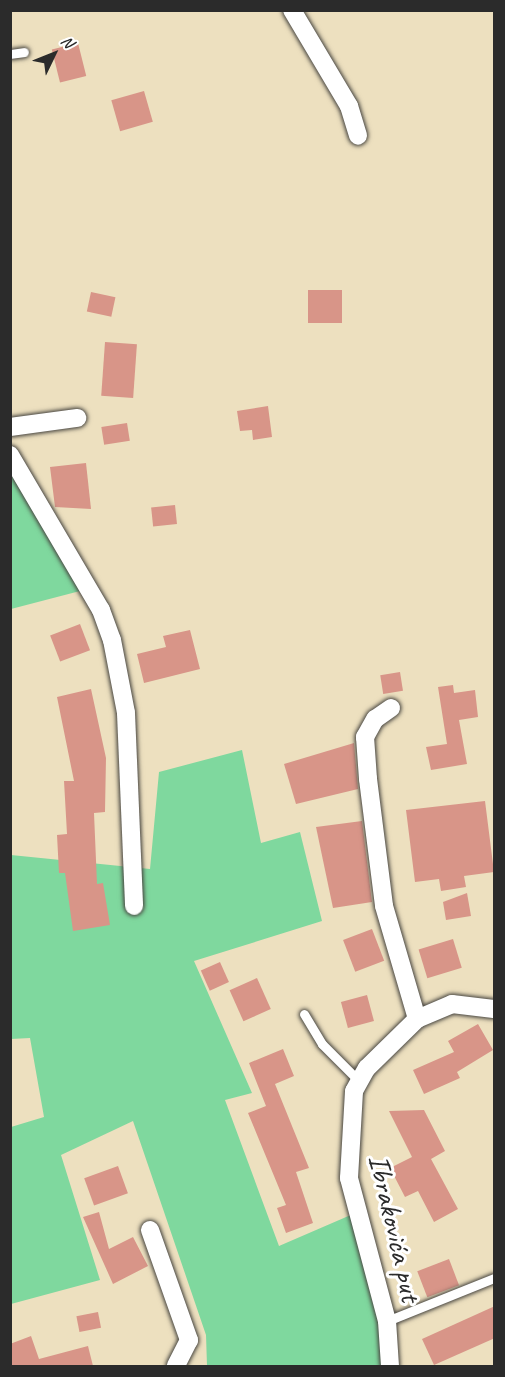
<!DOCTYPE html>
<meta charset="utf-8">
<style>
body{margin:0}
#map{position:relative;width:505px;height:1377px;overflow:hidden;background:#ede0bf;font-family:Caveat,sans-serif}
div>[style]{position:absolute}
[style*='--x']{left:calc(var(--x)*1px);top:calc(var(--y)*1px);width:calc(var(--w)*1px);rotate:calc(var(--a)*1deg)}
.green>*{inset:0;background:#7fd89e}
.building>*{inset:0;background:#d89588;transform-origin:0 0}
.roads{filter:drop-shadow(0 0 2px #484641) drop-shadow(0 0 2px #484641)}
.service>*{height:9px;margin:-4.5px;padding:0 4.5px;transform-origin:4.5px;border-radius:4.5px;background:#fff}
.minor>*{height:18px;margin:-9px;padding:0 9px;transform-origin:9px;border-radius:9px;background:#fff}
span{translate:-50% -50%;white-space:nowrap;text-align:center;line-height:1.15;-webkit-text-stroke:6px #fff;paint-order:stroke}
.street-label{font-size:30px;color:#2b2b2b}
.frame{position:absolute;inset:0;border:12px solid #2b2b2b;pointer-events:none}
.north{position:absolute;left:24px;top:24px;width:60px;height:60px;-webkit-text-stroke:4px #fff;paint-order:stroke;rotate:47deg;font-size:16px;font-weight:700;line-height:24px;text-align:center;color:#2b2b2b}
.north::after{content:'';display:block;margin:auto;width:21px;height:27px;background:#2b2b2b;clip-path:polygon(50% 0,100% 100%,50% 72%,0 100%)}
</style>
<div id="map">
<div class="green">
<i style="clip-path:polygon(10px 462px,80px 591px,11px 609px)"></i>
<i style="clip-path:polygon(242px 750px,261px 843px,300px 832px,322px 921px,194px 961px,252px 1093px,225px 1100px,279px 1246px,360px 1211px,385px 1366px,207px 1366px,206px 1335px,133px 1121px,61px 1155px,100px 1280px,11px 1304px,11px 1127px,44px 1117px,30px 1038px,11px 1039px,11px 855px,150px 869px,159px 772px)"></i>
</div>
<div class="building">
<i style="left:78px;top:43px;width:34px;height:27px;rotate:76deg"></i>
<i style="left:144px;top:91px;width:32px;height:34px;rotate:74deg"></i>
<i style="left:308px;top:290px;width:34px;height:33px"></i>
<i style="left:91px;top:292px;width:25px;height:20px;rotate:12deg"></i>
<i style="left:105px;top:342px;width:32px;height:54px;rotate:4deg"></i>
<i style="clip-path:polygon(268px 406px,272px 437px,253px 440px,252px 430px,240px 431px,237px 411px)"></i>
<i style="left:127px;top:423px;width:18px;height:26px;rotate:81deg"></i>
<i style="clip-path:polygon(86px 463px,91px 509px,55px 507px,50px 467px)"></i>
<i style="left:175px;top:505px;width:19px;height:24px;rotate:84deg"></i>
<i style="left:80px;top:624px;width:28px;height:32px;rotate:69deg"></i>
<i style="clip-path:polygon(190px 630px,200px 669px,144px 683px,137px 654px,166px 647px,163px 636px)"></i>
<i style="left:400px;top:672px;width:19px;height:20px;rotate:81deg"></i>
<i style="clip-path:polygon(453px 685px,454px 693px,475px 690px,478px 717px,459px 720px,467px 764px,431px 770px,426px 747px,447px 744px,438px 687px)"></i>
<i style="clip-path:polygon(91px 689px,106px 758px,105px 812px,94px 813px,97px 884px,103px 883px,110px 925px,73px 931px,65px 873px,59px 873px,57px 835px,67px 834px,64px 781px,74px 781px,57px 697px)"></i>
<i style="clip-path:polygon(354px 743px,358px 789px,296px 804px,284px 764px)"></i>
<i style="clip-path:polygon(485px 801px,494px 872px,464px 876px,466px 887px,441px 891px,439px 879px,415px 882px,406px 810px)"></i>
<i style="clip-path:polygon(362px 821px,372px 902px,333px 908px,316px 827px)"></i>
<i style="clip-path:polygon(467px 893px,471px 916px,446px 920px,443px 902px)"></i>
<i style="left:372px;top:929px;width:34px;height:31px;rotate:69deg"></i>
<i style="left:453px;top:939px;width:30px;height:36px;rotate:73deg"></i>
<i style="left:220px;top:962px;width:22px;height:21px;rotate:66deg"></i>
<i style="left:257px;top:978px;width:34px;height:30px;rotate:66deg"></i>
<i style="left:367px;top:995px;width:27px;height:27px;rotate:75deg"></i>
<i style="clip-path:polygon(478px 1024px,493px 1050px,457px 1072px,460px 1078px,424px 1094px,413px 1070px,454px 1052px,448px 1041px)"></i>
<i style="clip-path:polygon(283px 1049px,294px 1076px,275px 1084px,309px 1168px,296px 1172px,313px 1223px,286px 1233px,277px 1208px,286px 1205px,248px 1113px,266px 1106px,249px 1063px)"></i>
<i style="clip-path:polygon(424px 1110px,445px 1151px,431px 1159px,458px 1209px,434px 1222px,418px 1191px,405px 1197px,390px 1168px,412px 1157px,389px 1111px)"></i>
<i style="left:118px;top:1166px;width:29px;height:36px;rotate:70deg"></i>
<i style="clip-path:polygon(99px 1212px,109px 1249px,133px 1237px,148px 1266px,113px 1284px,83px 1217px)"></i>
<i style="left:449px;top:1259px;width:28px;height:34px;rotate:69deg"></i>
<i style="clip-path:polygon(495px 1306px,495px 1338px,434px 1365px,422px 1339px)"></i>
<i style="left:98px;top:1312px;width:16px;height:22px;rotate:79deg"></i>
<i style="clip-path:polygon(31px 1336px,39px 1359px,88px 1346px,93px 1366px,10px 1366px,10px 1344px)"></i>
</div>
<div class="roads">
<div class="service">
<i style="--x:10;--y:54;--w:14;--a:-8"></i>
<i style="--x:304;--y:1014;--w:35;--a:59"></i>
<i style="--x:322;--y:1044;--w:51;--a:45"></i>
<i style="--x:387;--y:1321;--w:115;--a:-21.9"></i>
</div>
<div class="minor">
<i style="--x:292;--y:10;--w:112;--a:59.3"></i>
<i style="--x:349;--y:106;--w:31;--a:73"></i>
<i style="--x:10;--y:427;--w:68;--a:-7.7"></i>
<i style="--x:10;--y:455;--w:180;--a:59.6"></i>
<i style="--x:101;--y:610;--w:32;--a:70"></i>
<i style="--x:112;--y:640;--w:74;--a:79.1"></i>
<i style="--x:126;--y:713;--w:193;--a:87.6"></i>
<i style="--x:391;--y:708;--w:19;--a:145"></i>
<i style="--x:375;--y:719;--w:21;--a:119"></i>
<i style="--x:365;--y:737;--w:42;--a:85.9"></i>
<i style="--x:368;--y:779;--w:128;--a:82.8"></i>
<i style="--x:384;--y:906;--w:118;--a:73.7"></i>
<i style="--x:150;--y:1230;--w:117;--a:70.5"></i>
<i style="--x:189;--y:1340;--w:29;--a:117"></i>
<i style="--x:390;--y:1366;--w:45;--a:-93.8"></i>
<i style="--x:387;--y:1321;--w:148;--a:-104.9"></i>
<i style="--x:349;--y:1178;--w:87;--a:-86.7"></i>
<i style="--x:354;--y:1091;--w:26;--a:-61"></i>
<i style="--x:367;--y:1068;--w:70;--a:-44.4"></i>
<i style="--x:417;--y:1019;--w:38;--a:-23"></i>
<i style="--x:452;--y:1004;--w:42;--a:6.8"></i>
</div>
</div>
<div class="street-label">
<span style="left:395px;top:1228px;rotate:77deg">Ibrakovića put</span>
</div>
<div class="frame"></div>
<div class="north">N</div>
</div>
